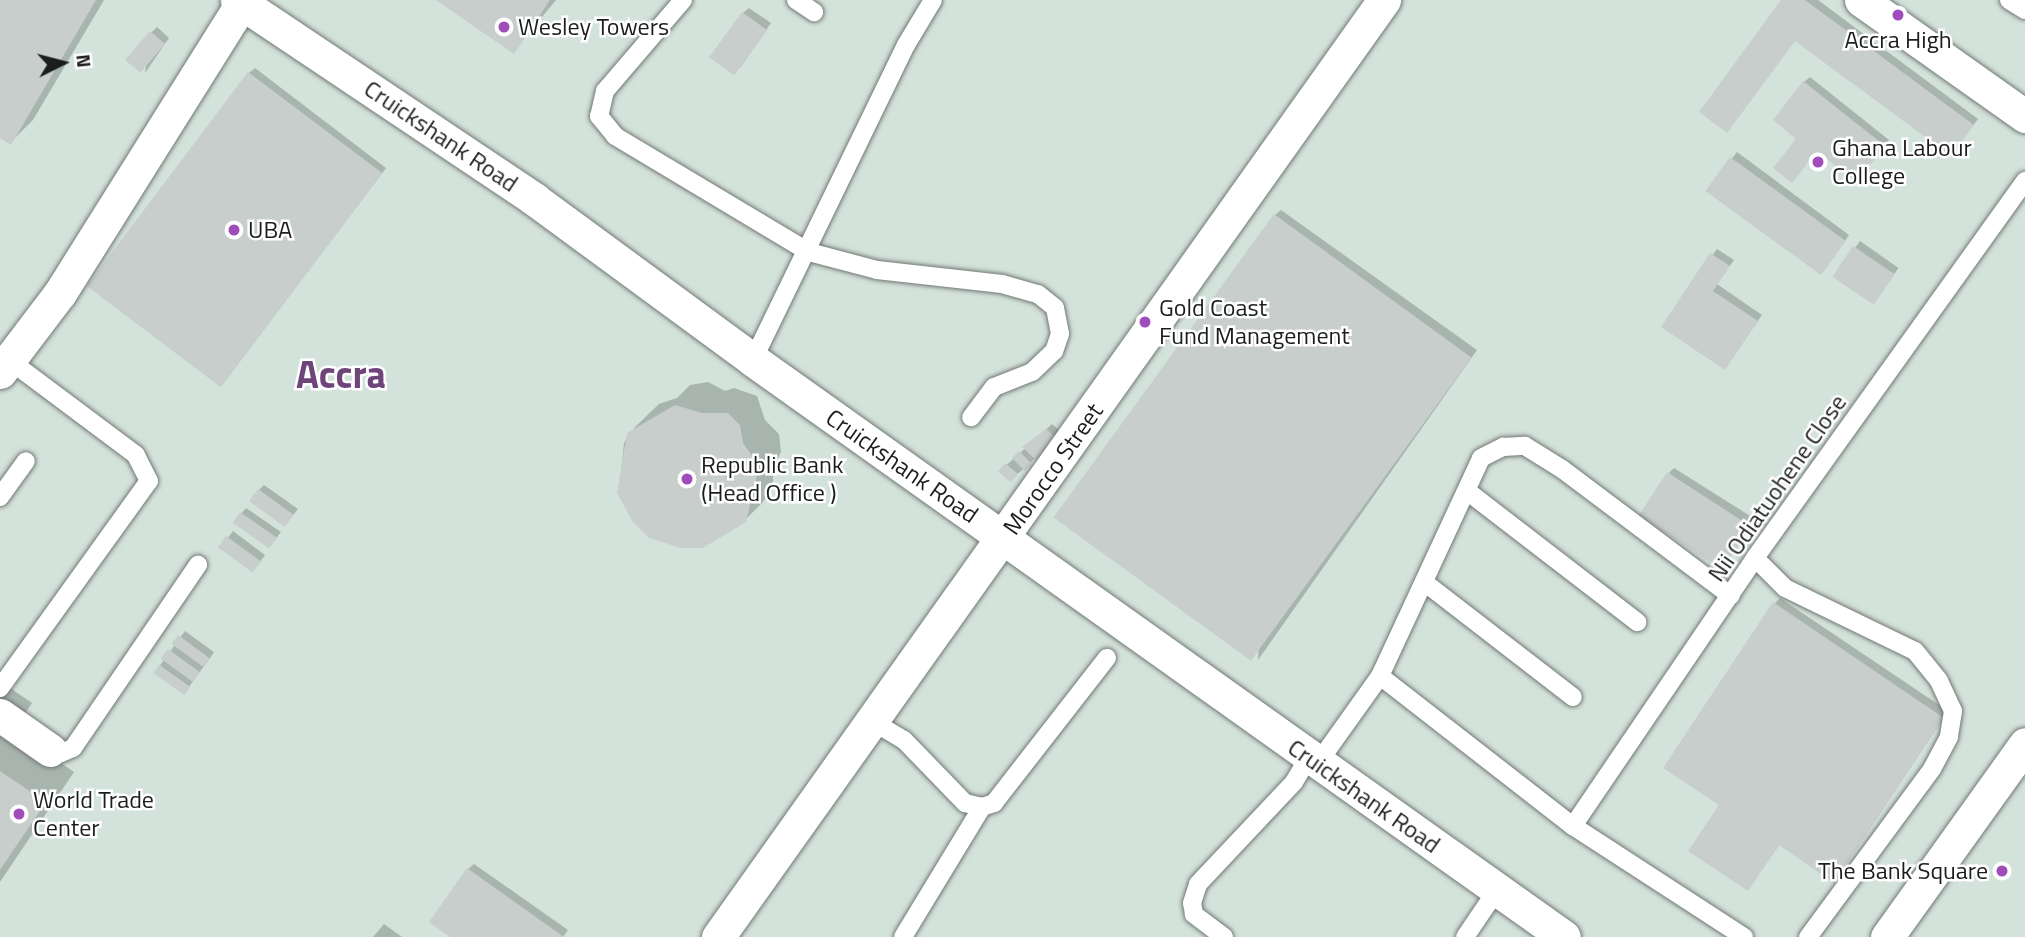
<!DOCTYPE html>
<style>
body{margin:0}
#map{position:relative;width:2025px;height:937px;overflow:hidden;background:#e3eae6;font-family:"Titillium Web",sans-serif}
div>[style]{position:absolute}
[style*='--x']{left:calc(var(--x)*1px);top:calc(var(--y)*1px);width:calc(var(--w)*1px);rotate:calc(var(--a)*1deg)}
.built>*{inset:0;background:#d3e2da;transform-origin:0 0}
.shadow>*{inset:0;background:#0003;transform-origin:0 0}
.building>*{inset:0;background:#c8cecb;transform-origin:0 0}
.roads{filter:drop-shadow(0 0 2px #727875) drop-shadow(0 0 2px #727875)}
.lane>*{height:18px;margin:-9px;padding:0 9px;transform-origin:9px;border-radius:9px;background:#fff}
.street>*{height:33px;margin:-16.5px;padding:0 16.5px;transform-origin:16.5px;border-radius:16.5px;background:#fff}
.dots>*{width:19px;height:19px;translate:-50% -50%;box-sizing:border-box;border:4px solid #fff;border-radius:50%}
span{translate:-50% -50%;white-space:nowrap;text-align:center;line-height:1.15;-webkit-text-stroke:5px #fff;paint-order:stroke}
.poi-label{font-size:24px;color:#1b1e1c}
.left{translate:0 -50%;text-align:left}
.right{translate:-100% -50%;text-align:right}
.street-label{font-size:24px;color:#1b1e1c}
.town-label{font-size:38px;color:#6e447b;font-weight:700}
.north{position:absolute;left:28px;top:28px;width:70px;height:70px;-webkit-text-stroke:5px #fff;paint-order:stroke;rotate:84deg;font-size:19px;font-weight:700;line-height:28px;text-align:center;color:#1b1e1c}
.north::after{content:'';display:block;margin:auto;width:24px;height:32px;background:#1b1e1c;clip-path:polygon(50% 0,100% 100%,50% 72%,0 100%)}
</style>
<div id="map">
<div class="built">
<i style="left:0;top:0;width:2025px;height:937px"></i>
</div>
<div class="shadow">
<i style="clip-path:polygon(0 0,104px 0,33px 120px,11px 142px,0 136px)"></i>
<i style="clip-path:polygon(439px 0,556px 0,514px 51px)"></i>
<i style="clip-path:polygon(1783px 0,1818px 0,1978px 119px,1956px 148px,1796px 39px,1727px 131px)"></i>
<i style="clip-path:polygon(749px 8px,771px 23px,740px 68px,743px 13px)"></i>
<i style="clip-path:polygon(157px 27px,169px 38px,145px 73px,151px 33px)"></i>
<i style="clip-path:polygon(255px 68px,386px 168px,225px 381px,249px 73px)"></i>
<i style="clip-path:polygon(1810px 77px,1889px 140px,1862px 175px,1798px 138px,1804px 82px)"></i>
<i style="clip-path:polygon(1737px 152px,1849px 235px,1826px 268px,1708px 190px)"></i>
<i style="clip-path:polygon(1281px 210px,1477px 350px,1258px 660px,1275px 215px)"></i>
<i style="left:1860px;top:241px;width:47px;height:44px;rotate:35deg"></i>
<i style="clip-path:polygon(1717px 249px,1734px 260px,1717px 284px,1762px 315px,1725px 368px,1663px 326px)"></i>
<i style="clip-path:polygon(708px 382px,725px 391px,734px 388px,757px 396px,765px 420px,779px 434px,781px 452px,773px 469px,773px 488px,762px 503px,738px 527px,720px 533px,619px 493px,624px 443px,635px 427px,659px 404px,677px 398px,690px 385px)"></i>
<i style="clip-path:polygon(1052px 424px,1061px 432px,1025px 468px,1016px 475px,1000px 471px)"></i>
<i style="clip-path:polygon(1674px 468px,1755px 519px,1723px 568px,1669px 473px)"></i>
<i style="clip-path:polygon(264px 485px,298px 509px,290px 519px,259px 490px)"></i>
<i style="clip-path:polygon(246px 508px,281px 532px,270px 546px,241px 514px)"></i>
<i style="clip-path:polygon(233px 531px,265px 555px,258px 565px,220px 548px)"></i>
<i style="clip-path:polygon(1780px 598px,1948px 711px,1839px 875px,1780px 844px,1748px 889px,1721px 804px,1774px 604px)"></i>
<i style="left:185px;top:631px;width:36px;height:43px;rotate:36deg"></i>
<i style="clip-path:polygon(0 681px,32px 703px,14px 730px,74px 772px,0 882px)"></i>
<i style="clip-path:polygon(474px 864px,568px 930px,563px 937px,453px 937px,468px 869px)"></i>
<i style="clip-path:polygon(384px 924px,402px 937px,373px 937px)"></i>
</div>
<div class="building">
<i style="clip-path:polygon(0 0,96px 0,11px 145px,0 138px)"></i>
<i style="clip-path:polygon(436px 0,550px 0,514px 54px)"></i>
<i style="clip-path:polygon(1781px 0,1805px 0,1974px 125px,1951px 156px,1795px 41px,1727px 133px,1699px 112px)"></i>
<i style="left:742px;top:12px;width:31px;height:56px;rotate:36deg"></i>
<i style="left:150px;top:31px;width:20px;height:38px;rotate:41deg"></i>
<i style="left:248px;top:72px;width:168px;height:268px;rotate:37deg"></i>
<i style="clip-path:polygon(1803px 81px,1885px 146px,1856px 182px,1817px 151px,1792px 183px,1773px 168px,1796px 139px,1773px 120px)"></i>
<i style="left:1730px;top:157px;width:143px;height:42px;rotate:36deg"></i>
<i style="left:1274px;top:214px;width:244px;height:375px;rotate:36deg"></i>
<i style="left:1853px;top:246px;width:50px;height:37px;rotate:34deg"></i>
<i style="clip-path:polygon(1710px 253px,1730px 266px,1713px 291px,1758px 321px,1725px 370px,1661px 327px)"></i>
<i style="clip-path:polygon(675px 405px,702px 413px,728px 413px,740px 425px,743px 443px,759px 466px,746px 522px,703px 548px,681px 548px,649px 538px,633px 522px,617px 493px,627px 433px)"></i>
<i style="clip-path:polygon(1046px 429px,1056px 438px,1037px 461px,1022px 447px)"></i>
<i style="left:1019px;top:451px;width:18px;height:10px;rotate:45deg"></i>
<i style="left:1005px;top:463px;width:17px;height:11px;rotate:40deg"></i>
<i style="left:1667px;top:472px;width:100px;height:52px;rotate:33deg"></i>
<i style="left:258px;top:489px;width:44px;height:15px;rotate:36deg"></i>
<i style="left:240px;top:512px;width:45px;height:13px;rotate:35deg"></i>
<i style="left:226px;top:536px;width:43px;height:14px;rotate:36deg"></i>
<i style="clip-path:polygon(1773px 602px,1944px 718px,1834px 883px,1779px 845px,1748px 891px,1688px 851px,1719px 805px,1663px 768px)"></i>
<i style="left:178px;top:635px;width:39px;height:11px;rotate:36deg"></i>
<i style="left:168px;top:649px;width:39px;height:12px;rotate:36deg"></i>
<i style="left:159px;top:665px;width:38px;height:10px;rotate:35deg"></i>
<i style="clip-path:polygon(0 771px,46px 802px,0 870px)"></i>
<i style="clip-path:polygon(467px 868px,564px 937px,450px 937px,429px 922px)"></i>
</div>
<div class="roads">
<div class="lane">
<i style="--x:683;--y:0;--w:120;--a:130.6"></i>
<i style="--x:605;--y:91;--w:26;--a:103"></i>
<i style="--x:599;--y:116;--w:26;--a:51"></i>
<i style="--x:615;--y:136;--w:226;--a:30.9"></i>
<i style="--x:809;--y:252;--w:70;--a:14.8"></i>
<i style="--x:877;--y:270;--w:126;--a:6.4"></i>
<i style="--x:1002;--y:284;--w:37;--a:16"></i>
<i style="--x:1038;--y:294;--w:22;--a:39"></i>
<i style="--x:1055;--y:308;--w:26;--a:79"></i>
<i style="--x:1060;--y:334;--w:18;--a:109"></i>
<i style="--x:1054;--y:351;--w:30;--a:136"></i>
<i style="--x:1032;--y:372;--w:41;--a:158.5"></i>
<i style="--x:994;--y:387;--w:38;--a:127"></i>
<i style="--x:796;--y:0;--w:22;--a:34"></i>
<i style="--x:2009;--y:0;--w:19;--a:32"></i>
<i style="--x:753;--y:360;--w:350;--a:-64.1"></i>
<i style="--x:906;--y:45;--w:52;--a:-59"></i>
<i style="--x:1467;--y:491;--w:215;--a:37.6"></i>
<i style="--x:0;--y:497;--w:44;--a:-54.2"></i>
<i style="--x:1755;--y:558;--w:42;--a:45"></i>
<i style="--x:1785;--y:588;--w:144;--a:25.9"></i>
<i style="--x:1915;--y:651;--w:38;--a:51"></i>
<i style="--x:1939;--y:681;--w:33;--a:65"></i>
<i style="--x:1953;--y:711;--w:26;--a:99"></i>
<i style="--x:1949;--y:737;--w:36;--a:118"></i>
<i style="--x:1932;--y:769;--w:209;--a:126.4"></i>
<i style="--x:1424;--y:582;--w:188;--a:37.7"></i>
<i style="--x:1380;--y:676;--w:244;--a:37.9"></i>
<i style="--x:1573;--y:826;--w:204;--a:33"></i>
<i style="--x:0;--y:688;--w:255;--a:-54.3"></i>
<i style="--x:149;--y:481;--w:29;--a:-117"></i>
<i style="--x:136;--y:455;--w:159;--a:-143.2"></i>
<i style="--x:872;--y:721;--w:37;--a:31"></i>
<i style="--x:904;--y:740;--w:88;--a:45.9"></i>
<i style="--x:965;--y:803;--w:17;--a:13"></i>
<i style="--x:982;--y:807;--w:13;--a:-18"></i>
<i style="--x:994;--y:803;--w:184;--a:-52.1"></i>
<i style="--x:50;--y:750;--w:11;--a:15"></i>
<i style="--x:61;--y:753;--w:13;--a:-23"></i>
<i style="--x:73;--y:748;--w:222;--a:-55.7"></i>
<i style="--x:1318;--y:763;--w:107;--a:-54.5"></i>
<i style="--x:1380;--y:676;--w:240;--a:-65.1"></i>
<i style="--x:1481;--y:458;--w:25;--a:-27"></i>
<i style="--x:1503;--y:447;--w:22;--a:-3"></i>
<i style="--x:1525;--y:446;--w:44;--a:31.9"></i>
<i style="--x:1562;--y:469;--w:211;--a:36.9"></i>
<i style="--x:1573;--y:826;--w:324;--a:-55.8"></i>
<i style="--x:1755;--y:558;--w:464;--a:-54.4"></i>
<i style="--x:903;--y:937;--w:152;--a:-58.7"></i>
<i style="--x:1224;--y:937;--w:38;--a:-143"></i>
<i style="--x:1194;--y:914;--w:11;--a:-100"></i>
<i style="--x:1192;--y:903;--w:20;--a:-72"></i>
<i style="--x:1198;--y:884;--w:140;--a:-46.7"></i>
<i style="--x:1294;--y:782;--w:29;--a:-59"></i>
<i style="--x:1465;--y:937;--w:57;--a:-55.8"></i>
</div>
<div class="street">
<i style="--x:237;--y:0;--w:358;--a:33.8"></i>
<i style="--x:534;--y:199;--w:272;--a:36.3"></i>
<i style="--x:753;--y:360;--w:995;--a:35.43"></i>
<i style="--x:1861;--y:0;--w:201;--a:35.3"></i>
<i style="--x:0;--y:372;--w:99;--a:-52.8"></i>
<i style="--x:60;--y:293;--w:342;--a:-57.9"></i>
<i style="--x:0;--y:715;--w:61;--a:35"></i>
<i style="--x:718;--y:937;--w:1150;--a:-54.6"></i>
<i style="--x:1887;--y:937;--w:237;--a:-54.4"></i>
</div>
</div>
<div class="dots">
<i style="left:1898px;top:15px;background:#a04cba"></i>
<i style="left:504px;top:27px;background:#a04cba"></i>
<i style="left:1818px;top:162px;background:#a04cba"></i>
<i style="left:234px;top:230px;background:#a04cba"></i>
<i style="left:1145px;top:322px;background:#a04cba"></i>
<i style="left:687px;top:479px;background:#a04cba"></i>
<i style="left:19px;top:814px;background:#a04cba"></i>
<i style="left:2002px;top:871px;background:#a04cba"></i>
</div>
<div class="poi-label">
<span class="left" style="left:518px;top:27px">Wesley Towers</span>
<span style="left:1898px;top:40px">Accra High</span>
<span class="left" style="left:1832px;top:162px">Ghana Labour<br>College</span>
<span class="left" style="left:248px;top:230px">UBA</span>
<span class="left" style="left:1159px;top:322px">Gold Coast<br>Fund Management</span>
<span class="left" style="left:701px;top:479px">Republic Bank<br>(Head Office )</span>
<span class="left" style="left:33px;top:814px">World Trade<br>Center</span>
<span class="right" style="left:1988px;top:871px">The Bank Square</span>
</div>
<div class="street-label">
<span style="left:441px;top:136px;rotate:34deg">Cruickshank Road</span>
<span style="left:902px;top:466px;rotate:35deg">Cruickshank Road</span>
<span style="left:1053px;top:469px;rotate:-55deg">Morocco Street</span>
<span style="left:1777px;top:488px;rotate:-55deg">Nii Odiatuohene Close</span>
<span style="left:1364px;top:796px;rotate:35deg">Cruickshank Road</span>
</div>
<div class="town-label">
<span style="left:341px;top:375px">Accra</span>
</div>
<div class="north">N</div>
</div>
